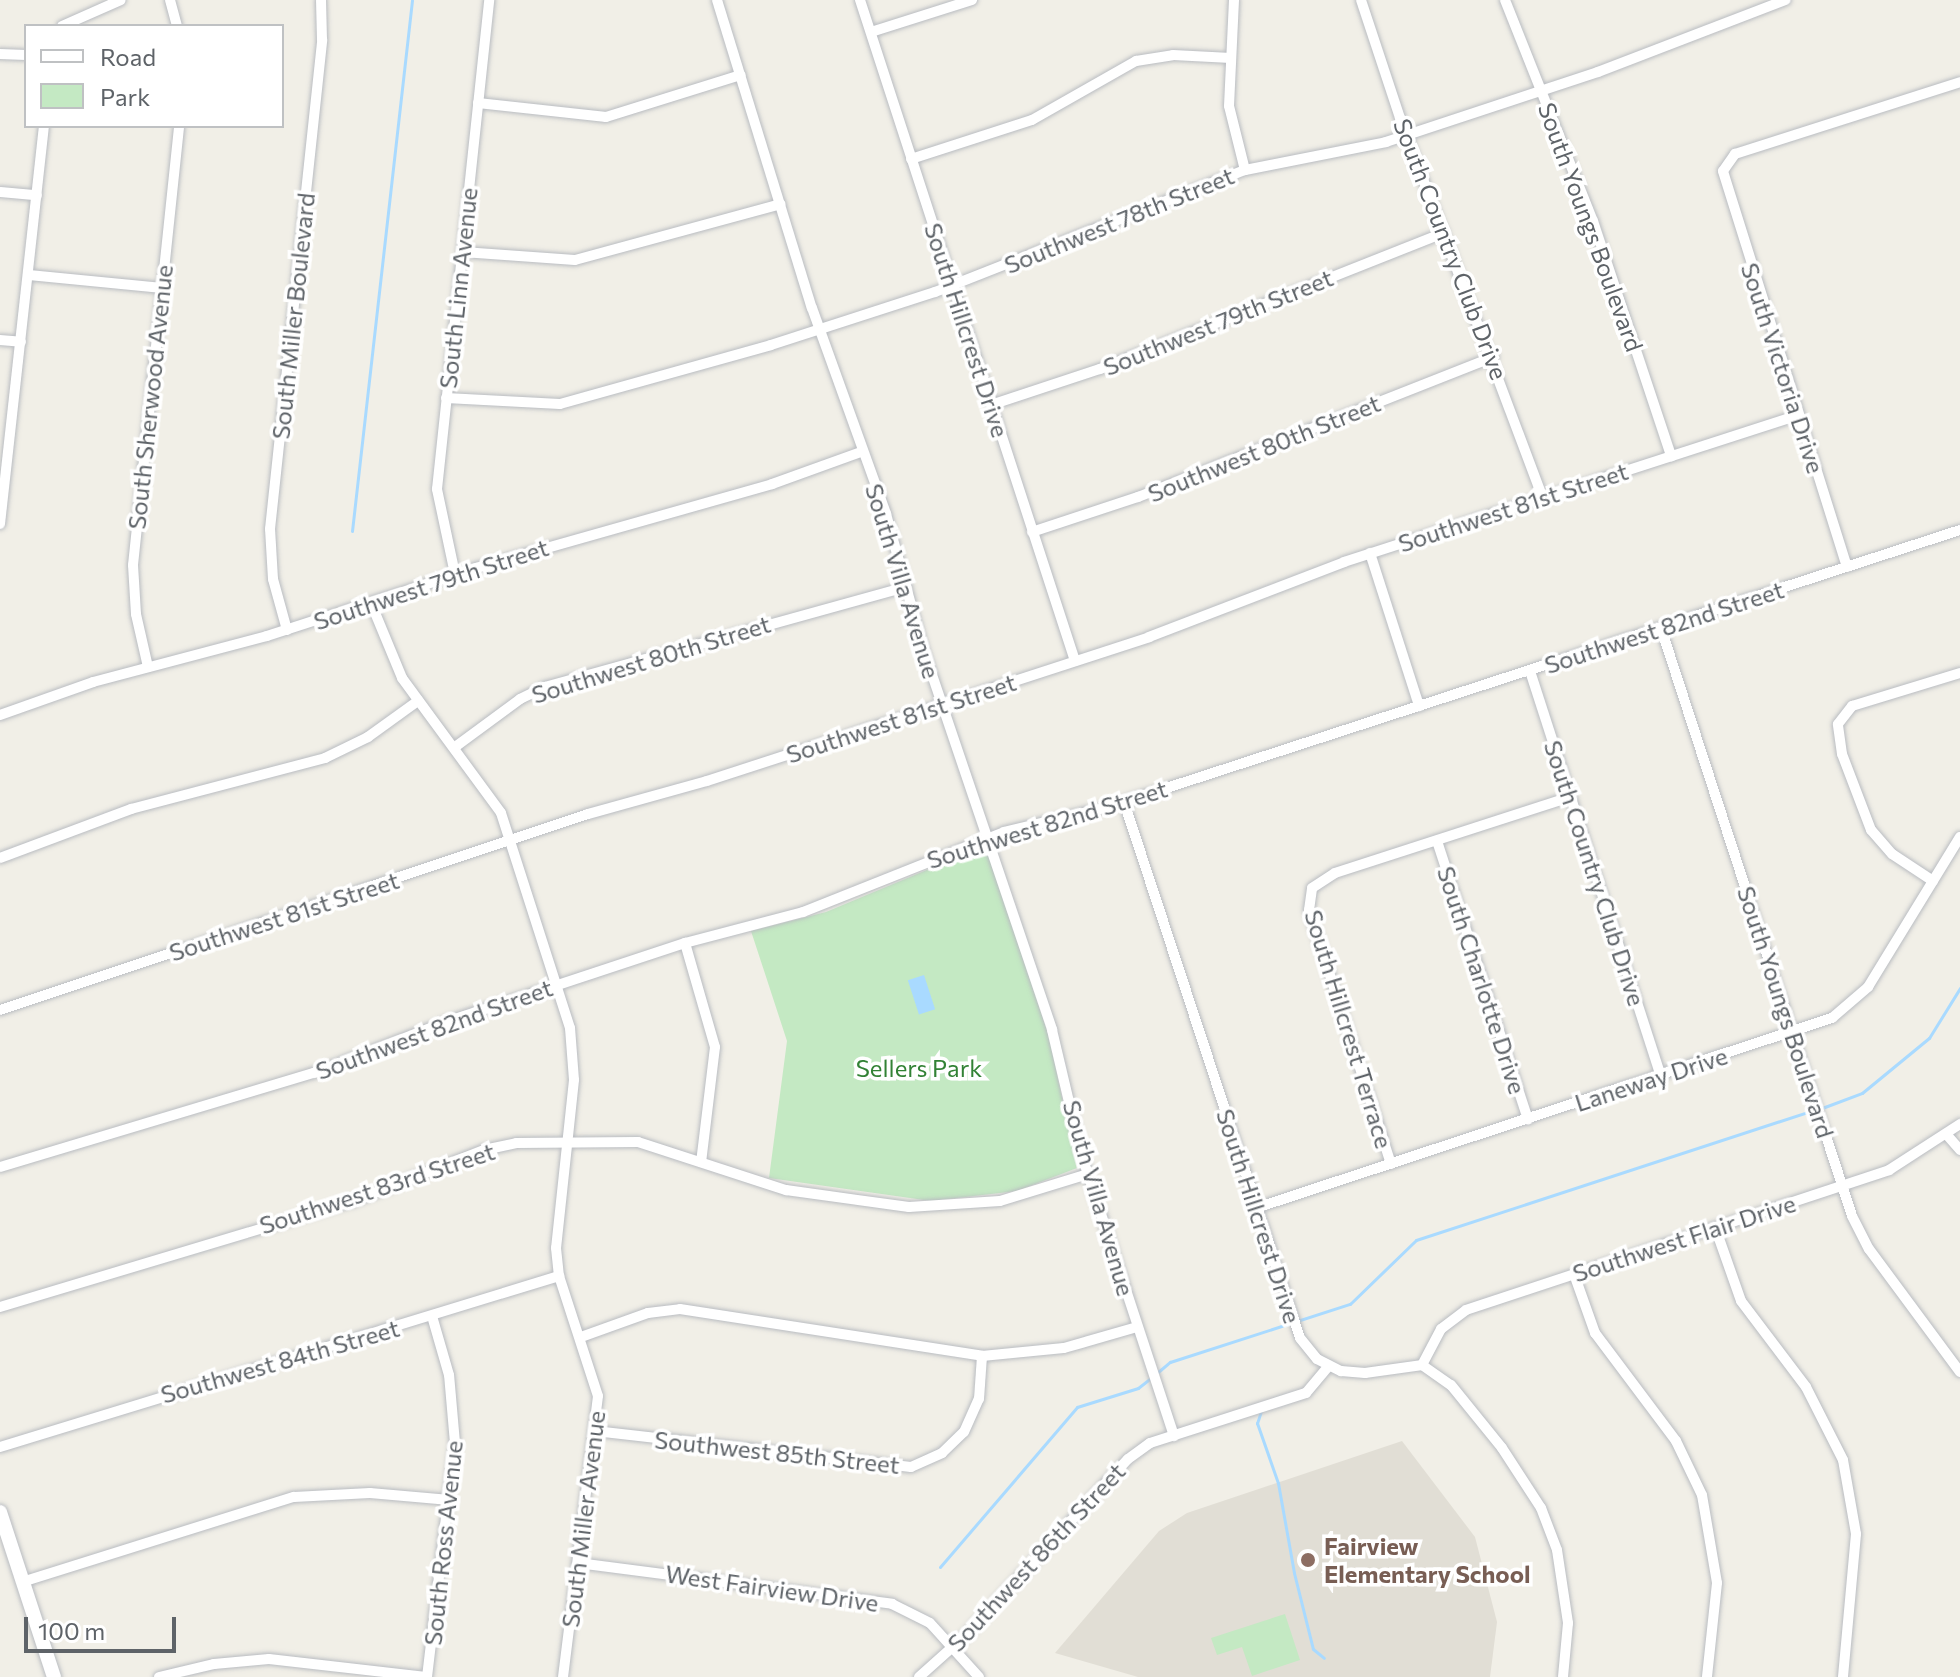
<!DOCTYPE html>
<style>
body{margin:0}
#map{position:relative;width:1960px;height:1677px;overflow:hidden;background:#f1efe7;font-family:Commissioner,sans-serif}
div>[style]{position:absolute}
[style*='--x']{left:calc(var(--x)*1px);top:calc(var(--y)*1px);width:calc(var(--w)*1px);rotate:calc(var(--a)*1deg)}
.education>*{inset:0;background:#e1ded5}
.green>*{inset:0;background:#c4e9c3}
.water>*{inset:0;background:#a9daff;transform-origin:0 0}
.stream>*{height:3px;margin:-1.5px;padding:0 1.5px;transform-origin:1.5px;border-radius:1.5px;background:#a9daff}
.roads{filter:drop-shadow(0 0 2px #b9bcc1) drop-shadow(0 0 2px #b9bcc1)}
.minor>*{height:10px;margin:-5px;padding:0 5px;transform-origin:5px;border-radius:5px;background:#fff}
.secondary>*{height:14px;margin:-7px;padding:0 7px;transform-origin:7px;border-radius:7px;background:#fff}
.dots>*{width:22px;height:22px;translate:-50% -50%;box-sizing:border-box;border:4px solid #fff;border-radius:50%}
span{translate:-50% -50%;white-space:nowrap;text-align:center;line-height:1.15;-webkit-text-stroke:7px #fff;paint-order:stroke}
.street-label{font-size:24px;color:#5e6368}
.park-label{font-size:24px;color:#328235}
.education-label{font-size:24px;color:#785e54;font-weight:700}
.left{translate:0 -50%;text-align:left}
.legend{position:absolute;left:24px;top:24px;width:260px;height:104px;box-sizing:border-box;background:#fff;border:2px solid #bfc1c3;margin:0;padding:10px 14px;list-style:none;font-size:24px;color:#5e6368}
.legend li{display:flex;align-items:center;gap:16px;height:40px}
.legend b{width:40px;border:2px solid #bfc1c3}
.scale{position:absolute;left:24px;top:1617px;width:152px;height:36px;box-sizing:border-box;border:4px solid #5e6368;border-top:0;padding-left:10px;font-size:24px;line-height:28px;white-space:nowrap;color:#5e6368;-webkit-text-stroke:6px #fff;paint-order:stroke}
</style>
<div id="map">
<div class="education">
<i style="clip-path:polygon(1402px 1441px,1475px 1537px,1497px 1622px,1490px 1677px,1138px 1677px,1055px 1653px,1159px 1531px,1187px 1513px)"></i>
</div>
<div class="green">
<i style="clip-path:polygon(977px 849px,990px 858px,1049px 1037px,1077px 1168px,1017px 1191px,931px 1201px,769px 1178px,787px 1041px,751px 931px,826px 912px)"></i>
<i style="clip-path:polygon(1285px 1614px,1300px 1660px,1252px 1676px,1242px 1647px,1217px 1655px,1211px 1638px)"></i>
</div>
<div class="water">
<i style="left:924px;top:975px;width:36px;height:17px;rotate:72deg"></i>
</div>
<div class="stream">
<i style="--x:352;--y:531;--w:534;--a:-83.55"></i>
<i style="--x:1822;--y:1108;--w:43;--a:-20.6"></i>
<i style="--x:1862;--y:1093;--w:87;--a:-39.4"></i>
<i style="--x:1929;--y:1038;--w:59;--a:-58.2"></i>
<i style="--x:1158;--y:1372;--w:16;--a:-40"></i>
<i style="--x:1170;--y:1362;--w:189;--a:-17.9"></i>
<i style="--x:1350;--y:1304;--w:92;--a:-44.1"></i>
<i style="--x:1416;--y:1240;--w:419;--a:-18.1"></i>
<i style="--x:1261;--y:1411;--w:13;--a:108"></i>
<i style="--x:1257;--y:1423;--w:64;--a:70.7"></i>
<i style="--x:1278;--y:1483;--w:91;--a:79.9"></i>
<i style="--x:1294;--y:1573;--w:78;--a:76"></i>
<i style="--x:1313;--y:1649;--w:14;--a:39"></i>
<i style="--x:940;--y:1567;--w:211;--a:-49.4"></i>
<i style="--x:1077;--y:1407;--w:64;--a:-17.3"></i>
<i style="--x:1138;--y:1388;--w:18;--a:-38"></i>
</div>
<div class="roads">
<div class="minor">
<i style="--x:170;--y:0;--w:27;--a:75"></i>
<i style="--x:717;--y:0;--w:322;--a:72.9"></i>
<i style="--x:812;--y:308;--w:219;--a:70.2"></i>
<i style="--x:886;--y:514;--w:136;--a:74.6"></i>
<i style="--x:922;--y:645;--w:406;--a:71.3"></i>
<i style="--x:1052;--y:1030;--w:126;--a:76.7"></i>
<i style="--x:1081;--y:1153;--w:298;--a:71.8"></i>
<i style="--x:860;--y:0;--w:695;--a:71.98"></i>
<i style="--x:1234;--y:0;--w:106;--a:92.7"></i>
<i style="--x:1229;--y:106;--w:66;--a:76"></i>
<i style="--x:1361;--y:0;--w:124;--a:71.7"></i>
<i style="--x:1400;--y:118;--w:406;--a:69.4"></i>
<i style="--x:1505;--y:0;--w:238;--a:68.3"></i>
<i style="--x:1593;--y:221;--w:248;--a:71.6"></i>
<i style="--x:62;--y:26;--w:64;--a:-23.8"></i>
<i style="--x:871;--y:32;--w:106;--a:-17.6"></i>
<i style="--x:0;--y:54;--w:26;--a:2"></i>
<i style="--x:478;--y:103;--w:129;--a:6.2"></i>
<i style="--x:606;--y:117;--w:141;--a:-17.3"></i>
<i style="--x:911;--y:159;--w:127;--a:-17.9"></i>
<i style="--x:1032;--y:120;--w:120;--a:-29.6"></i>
<i style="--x:1136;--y:61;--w:37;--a:-9"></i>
<i style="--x:1173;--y:55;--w:58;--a:3"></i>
<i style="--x:0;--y:192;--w:37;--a:5"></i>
<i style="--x:463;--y:252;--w:112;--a:4.1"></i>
<i style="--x:575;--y:260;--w:213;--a:-15.2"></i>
<i style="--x:29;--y:275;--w:134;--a:5.6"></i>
<i style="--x:0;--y:340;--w:21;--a:5"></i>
<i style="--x:446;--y:398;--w:114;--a:3"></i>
<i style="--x:560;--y:404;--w:219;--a:-15.6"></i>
<i style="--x:771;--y:345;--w:172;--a:-17.9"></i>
<i style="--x:935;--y:292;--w:333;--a:-21.5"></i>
<i style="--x:1245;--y:170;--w:144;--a:-11.2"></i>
<i style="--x:1386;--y:142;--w:223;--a:-18.3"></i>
<i style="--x:1598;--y:72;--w:201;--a:-21"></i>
<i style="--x:991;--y:405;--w:115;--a:-18.3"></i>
<i style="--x:1100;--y:369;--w:370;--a:-21.6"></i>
<i style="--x:0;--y:524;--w:400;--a:-83.7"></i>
<i style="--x:1032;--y:532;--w:112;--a:-18.3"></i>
<i style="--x:1138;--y:497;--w:382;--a:-21.5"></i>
<i style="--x:1370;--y:553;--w:161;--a:72.2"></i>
<i style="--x:1847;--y:567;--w:415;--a:-107.4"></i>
<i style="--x:1723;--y:171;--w:21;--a:-55"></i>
<i style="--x:1735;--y:154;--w:236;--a:-17.7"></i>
<i style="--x:455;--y:574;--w:87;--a:-102"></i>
<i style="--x:437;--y:489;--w:492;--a:-83.9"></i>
<i style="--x:371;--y:603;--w:81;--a:67.5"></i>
<i style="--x:402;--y:678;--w:167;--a:53.7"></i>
<i style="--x:501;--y:813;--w:226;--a:72.2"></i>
<i style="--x:570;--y:1028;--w:52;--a:85.6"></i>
<i style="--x:574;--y:1080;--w:169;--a:96.1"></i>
<i style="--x:556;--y:1248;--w:28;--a:84"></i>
<i style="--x:559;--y:1276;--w:126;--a:72"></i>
<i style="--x:598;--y:1396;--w:283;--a:97.1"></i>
<i style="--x:1661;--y:628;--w:618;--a:72"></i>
<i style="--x:1852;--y:1216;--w:37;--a:63"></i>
<i style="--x:1869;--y:1249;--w:153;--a:53.5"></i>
<i style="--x:287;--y:630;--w:53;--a:-105.4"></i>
<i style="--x:273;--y:579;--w:50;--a:-93.4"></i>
<i style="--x:270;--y:529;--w:492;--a:-83.9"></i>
<i style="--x:322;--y:40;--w:40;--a:-91.4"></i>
<i style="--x:148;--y:667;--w:54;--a:-102.8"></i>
<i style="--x:136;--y:614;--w:49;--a:-93.5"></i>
<i style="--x:133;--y:565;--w:441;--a:-84"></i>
<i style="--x:1530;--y:671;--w:426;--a:72.1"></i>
<i style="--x:0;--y:715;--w:99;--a:-19.5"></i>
<i style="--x:93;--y:682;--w:180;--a:-14.8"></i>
<i style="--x:267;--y:636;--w:220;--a:-18"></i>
<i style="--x:476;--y:568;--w:308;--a:-15.8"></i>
<i style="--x:772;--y:484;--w:95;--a:-19.8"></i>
<i style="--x:455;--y:747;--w:81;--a:-36.4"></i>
<i style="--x:520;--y:699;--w:28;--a:-26"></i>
<i style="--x:545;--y:687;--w:375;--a:-15.5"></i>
<i style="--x:1124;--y:802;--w:564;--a:71.82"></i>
<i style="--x:1300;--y:1338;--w:27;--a:51"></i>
<i style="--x:1317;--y:1359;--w:27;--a:27"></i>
<i style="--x:1341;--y:1371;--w:24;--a:5"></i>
<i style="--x:1365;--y:1373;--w:58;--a:-8"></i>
<i style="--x:1422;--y:1365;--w:35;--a:35"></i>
<i style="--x:1451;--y:1385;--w:81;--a:51"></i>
<i style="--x:1502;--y:1448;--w:72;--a:57"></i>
<i style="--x:1541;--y:1508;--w:45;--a:69.1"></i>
<i style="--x:1557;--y:1550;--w:74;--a:81.4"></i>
<i style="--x:1568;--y:1623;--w:54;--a:95.3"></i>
<i style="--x:1437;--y:841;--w:293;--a:71.9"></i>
<i style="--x:0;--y:858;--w:140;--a:-20.5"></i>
<i style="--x:131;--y:809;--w:201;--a:-14.7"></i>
<i style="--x:325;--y:758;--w:48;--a:-26"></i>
<i style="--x:368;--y:737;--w:62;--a:-35.8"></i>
<i style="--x:1933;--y:881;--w:49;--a:-146.6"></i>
<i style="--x:1892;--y:854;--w:32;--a:-131"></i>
<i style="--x:1871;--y:830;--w:81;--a:-110.9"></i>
<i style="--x:1842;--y:754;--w:30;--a:-98"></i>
<i style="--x:1838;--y:724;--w:23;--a:-52"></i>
<i style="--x:1852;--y:706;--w:113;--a:-17"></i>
<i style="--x:685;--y:943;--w:108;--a:73.9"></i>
<i style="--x:715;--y:1047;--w:116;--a:96.9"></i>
<i style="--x:0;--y:1010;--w:620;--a:-18.43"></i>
<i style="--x:588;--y:814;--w:123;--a:-15.5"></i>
<i style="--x:707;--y:781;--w:465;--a:-18"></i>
<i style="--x:1149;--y:637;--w:209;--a:-21"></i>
<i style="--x:1344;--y:562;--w:477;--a:-17.9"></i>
<i style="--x:1947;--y:1135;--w:20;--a:49"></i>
<i style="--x:1391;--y:1164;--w:267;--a:-107.9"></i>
<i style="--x:1309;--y:910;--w:22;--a:-82"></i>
<i style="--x:1312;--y:888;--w:27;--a:-33"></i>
<i style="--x:1335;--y:873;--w:247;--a:-17.9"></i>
<i style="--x:0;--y:1167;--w:328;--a:-16.7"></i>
<i style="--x:314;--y:1073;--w:145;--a:-21.1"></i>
<i style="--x:449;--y:1021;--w:249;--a:-18.3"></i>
<i style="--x:685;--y:943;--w:122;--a:-14.7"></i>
<i style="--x:803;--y:912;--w:216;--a:-21.7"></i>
<i style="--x:1004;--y:832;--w:107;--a:-13.5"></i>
<i style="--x:1108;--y:807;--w:896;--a:-18.01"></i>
<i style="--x:1256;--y:1208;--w:607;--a:-18.26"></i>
<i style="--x:1832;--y:1018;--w:48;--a:-40.7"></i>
<i style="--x:1868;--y:987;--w:176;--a:-58.5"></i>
<i style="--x:1715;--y:1227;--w:78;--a:70.6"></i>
<i style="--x:1741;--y:1301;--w:108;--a:52.9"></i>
<i style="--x:1806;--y:1387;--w:82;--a:63.1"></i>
<i style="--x:1843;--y:1460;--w:75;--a:80"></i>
<i style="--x:1856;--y:1534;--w:144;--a:95.2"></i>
<i style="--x:1574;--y:1274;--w:63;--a:70.4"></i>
<i style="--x:1595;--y:1333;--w:135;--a:53.1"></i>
<i style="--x:1676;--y:1441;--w:60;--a:64.3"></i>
<i style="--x:1702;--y:1495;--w:89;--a:80.3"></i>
<i style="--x:1717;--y:1583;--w:95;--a:96.1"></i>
<i style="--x:0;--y:1307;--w:366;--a:-16.7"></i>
<i style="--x:351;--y:1202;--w:143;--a:-21.4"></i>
<i style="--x:484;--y:1150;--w:33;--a:-12"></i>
<i style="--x:516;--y:1143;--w:122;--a:-0.5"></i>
<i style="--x:638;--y:1142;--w:156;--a:18"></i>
<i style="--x:786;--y:1190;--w:124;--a:7.9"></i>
<i style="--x:909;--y:1207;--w:91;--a:-3.8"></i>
<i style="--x:1000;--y:1201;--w:92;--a:-17.1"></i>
<i style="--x:581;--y:1337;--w:71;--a:-19.7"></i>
<i style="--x:648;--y:1313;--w:32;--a:-7"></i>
<i style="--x:680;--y:1309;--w:306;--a:8.8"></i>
<i style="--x:982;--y:1356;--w:82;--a:-5.6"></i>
<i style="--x:1064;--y:1348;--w:76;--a:-16"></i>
<i style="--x:1422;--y:1365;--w:41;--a:-62.2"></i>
<i style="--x:1441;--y:1329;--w:31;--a:-37"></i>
<i style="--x:1466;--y:1310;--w:446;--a:-18.3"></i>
<i style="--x:1889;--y:1170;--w:85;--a:-32.9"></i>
<i style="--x:595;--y:1431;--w:318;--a:6.5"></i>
<i style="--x:911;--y:1467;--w:34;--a:-24"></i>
<i style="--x:942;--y:1453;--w:30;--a:-44"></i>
<i style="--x:964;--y:1432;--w:36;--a:-66"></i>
<i style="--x:979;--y:1399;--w:43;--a:-86"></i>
<i style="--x:0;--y:1447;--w:585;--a:-17.01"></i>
<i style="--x:578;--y:1563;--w:317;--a:7.4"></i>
<i style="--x:892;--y:1604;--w:42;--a:26.6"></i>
<i style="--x:930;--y:1623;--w:73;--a:47.8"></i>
<i style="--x:22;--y:1582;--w:285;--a:-17.4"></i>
<i style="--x:294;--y:1497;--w:76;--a:-3"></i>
<i style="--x:370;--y:1493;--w:80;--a:5"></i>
<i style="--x:159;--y:1677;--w:57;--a:-13.3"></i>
<i style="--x:214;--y:1664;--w:55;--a:-5.2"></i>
<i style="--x:269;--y:1659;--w:158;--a:6.5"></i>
<i style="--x:427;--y:1677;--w:236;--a:-83.2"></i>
<i style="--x:455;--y:1443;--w:68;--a:-95"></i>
<i style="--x:449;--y:1375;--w:61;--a:-106.1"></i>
<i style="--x:919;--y:1677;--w:63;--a:-41.8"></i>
<i style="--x:966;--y:1635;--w:239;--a:-47.4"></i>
<i style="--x:1128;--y:1459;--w:27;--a:-36"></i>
<i style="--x:1150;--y:1443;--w:164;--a:-17.8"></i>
<i style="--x:1306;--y:1393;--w:34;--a:-50"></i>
</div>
<div class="secondary">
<i style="--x:0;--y:1512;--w:174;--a:71.9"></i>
</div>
</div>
<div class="dots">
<i style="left:1308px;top:1560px;background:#8d6e63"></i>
</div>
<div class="street-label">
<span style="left:1119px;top:220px;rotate:-22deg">Southwest 78th Street</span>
<span style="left:1591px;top:227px;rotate:70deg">South Youngs Boulevard</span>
<span style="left:1451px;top:249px;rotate:69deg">South Country Club Drive</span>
<span style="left:458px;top:288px;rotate:-84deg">South Linn Avenue</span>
<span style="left:293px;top:316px;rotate:-84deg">South Miller Boulevard</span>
<span style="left:1218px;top:322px;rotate:-22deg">Southwest 79th Street</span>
<span style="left:967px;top:330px;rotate:72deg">South Hillcrest Drive</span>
<span style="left:1783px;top:368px;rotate:72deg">South Victoria Drive</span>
<span style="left:150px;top:397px;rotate:-84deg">South Sherwood Avenue</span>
<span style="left:1264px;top:448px;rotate:-22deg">Southwest 80th Street</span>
<span style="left:1513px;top:507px;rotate:-18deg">Southwest 81st Street</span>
<span style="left:903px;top:581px;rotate:73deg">South Villa Avenue</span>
<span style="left:431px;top:584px;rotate:-18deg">Southwest 79th Street</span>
<span style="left:1664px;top:627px;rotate:-18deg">Southwest 82nd Street</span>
<span style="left:651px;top:659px;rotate:-17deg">Southwest 80th Street</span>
<span style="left:901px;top:718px;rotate:-18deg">Southwest 81st Street</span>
<span style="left:1047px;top:824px;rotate:-17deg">Southwest 82nd Street</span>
<span style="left:1595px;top:873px;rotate:72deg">South Country Club Drive</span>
<span style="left:284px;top:916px;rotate:-18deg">Southwest 81st Street</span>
<span style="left:1482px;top:980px;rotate:72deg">South Charlotte Drive</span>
<span style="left:1786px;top:1012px;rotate:72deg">South Youngs Boulevard</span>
<span style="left:434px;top:1029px;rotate:-20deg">Southwest 82nd Street</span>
<span style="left:1349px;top:1029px;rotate:73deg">South Hillcrest Terrace</span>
<span style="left:1651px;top:1079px;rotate:-18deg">Laneway Drive</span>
<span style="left:377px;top:1188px;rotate:-18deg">Southwest 83rd Street</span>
<span style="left:1099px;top:1198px;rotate:74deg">South Villa Avenue</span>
<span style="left:1259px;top:1216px;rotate:72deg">South Hillcrest Drive</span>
<span style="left:1684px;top:1238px;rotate:-18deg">Southwest Flair Drive</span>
<span style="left:280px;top:1361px;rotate:-16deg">Southwest 84th Street</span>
<span style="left:777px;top:1452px;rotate:6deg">Southwest 85th Street</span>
<span style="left:583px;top:1519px;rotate:-83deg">South Miller Avenue</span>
<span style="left:443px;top:1543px;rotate:-84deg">South Ross Avenue</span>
<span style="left:1036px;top:1557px;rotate:-47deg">Southwest 86th Street</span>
<span style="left:772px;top:1588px;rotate:8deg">West Fairview Drive</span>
</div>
<div class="park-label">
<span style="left:919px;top:1068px">Sellers Park</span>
</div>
<div class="education-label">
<span class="left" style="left:1324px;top:1560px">Fairview<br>Elementary School</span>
</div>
<ul class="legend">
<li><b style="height:10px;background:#fff"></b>Road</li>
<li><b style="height:22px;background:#c4e9c3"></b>Park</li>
</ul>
<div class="scale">100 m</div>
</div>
